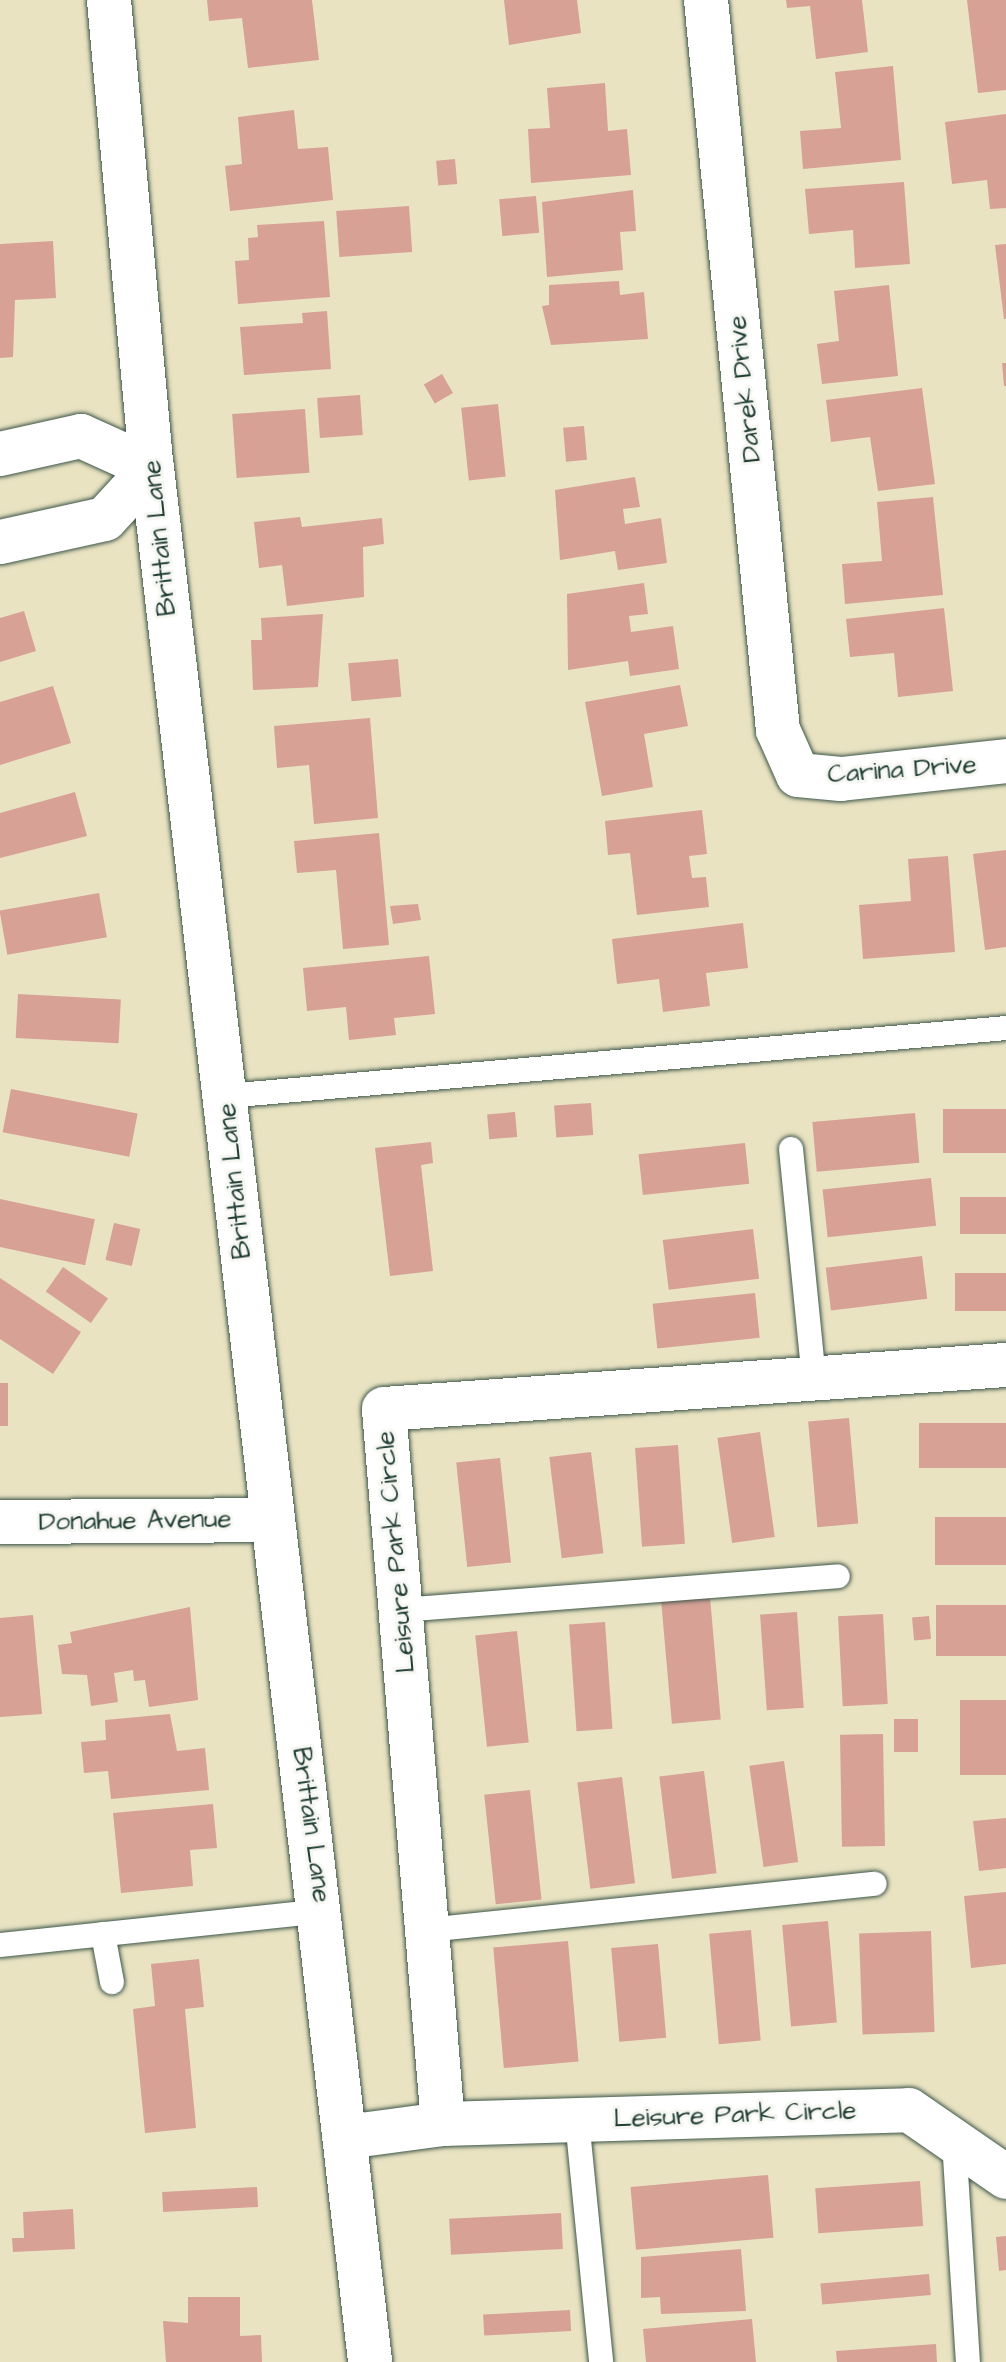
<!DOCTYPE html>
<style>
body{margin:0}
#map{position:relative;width:1006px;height:2362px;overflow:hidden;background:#e9e3c2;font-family:"Architects Daughter",sans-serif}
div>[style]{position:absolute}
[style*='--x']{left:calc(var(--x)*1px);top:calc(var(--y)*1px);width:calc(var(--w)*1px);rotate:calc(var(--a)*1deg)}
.building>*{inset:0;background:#d7a196;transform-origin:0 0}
.roads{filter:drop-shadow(0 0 2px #3d5649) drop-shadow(0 0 2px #3d5649)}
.lane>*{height:24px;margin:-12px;padding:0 12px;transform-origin:12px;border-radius:12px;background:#fff}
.street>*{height:44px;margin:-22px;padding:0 22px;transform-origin:22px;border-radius:22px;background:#fff}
span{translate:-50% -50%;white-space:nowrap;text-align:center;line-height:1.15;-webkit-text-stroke:6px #f6f6f2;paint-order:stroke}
.street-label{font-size:26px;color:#1f3d34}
</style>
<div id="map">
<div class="building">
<i style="clip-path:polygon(207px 0,312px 0,319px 60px,248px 68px,242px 18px,209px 21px)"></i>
<i style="clip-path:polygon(504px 0,577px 0,581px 33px,509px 45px)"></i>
<i style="clip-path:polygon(786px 0,862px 0,868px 52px,816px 59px,810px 6px,787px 8px)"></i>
<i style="clip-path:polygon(967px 0,1006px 0,1006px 90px,978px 93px)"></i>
<i style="clip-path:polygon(893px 66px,901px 160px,803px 169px,800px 131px,841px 128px,835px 72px)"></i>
<i style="clip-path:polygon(605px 83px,608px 131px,627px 129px,631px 175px,531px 183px,528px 129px,550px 128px,547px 88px)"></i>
<i style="clip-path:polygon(294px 110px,298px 149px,328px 147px,333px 200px,230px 211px,225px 166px,242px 164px,238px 117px)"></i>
<i style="clip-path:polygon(1006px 114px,1006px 208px,990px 209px,987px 180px,952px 184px,945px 122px)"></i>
<i style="left:455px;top:159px;width:25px;height:19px;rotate:85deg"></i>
<i style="clip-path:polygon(904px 182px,910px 264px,855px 268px,853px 230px,809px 234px,805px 189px)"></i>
<i style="clip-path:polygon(633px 190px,636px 231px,620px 232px,623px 270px,547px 277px,542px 202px)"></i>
<i style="left:536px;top:196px;width:37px;height:37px;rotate:85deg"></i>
<i style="left:409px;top:206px;width:46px;height:73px;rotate:86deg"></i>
<i style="clip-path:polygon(324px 221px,330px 297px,238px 304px,235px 261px,249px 260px,248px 238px,258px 237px,257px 225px)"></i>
<i style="clip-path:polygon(53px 241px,56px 298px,15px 300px,13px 357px,0 358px,0 244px)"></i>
<i style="clip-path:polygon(1006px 244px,1006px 319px,1004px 319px,995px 245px)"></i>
<i style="clip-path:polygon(619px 281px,620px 295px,644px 292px,648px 339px,551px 345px,542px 306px,549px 305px,549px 285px)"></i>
<i style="clip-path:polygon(889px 285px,898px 376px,822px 384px,817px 344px,839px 341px,834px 291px)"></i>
<i style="clip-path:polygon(327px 311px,331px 369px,244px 375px,240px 327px,303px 323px,302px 313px)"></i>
<i style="clip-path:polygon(1002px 363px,1006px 363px,1006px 386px,1004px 386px)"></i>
<i style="left:442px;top:374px;width:22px;height:21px;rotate:60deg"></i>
<i style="clip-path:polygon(922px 388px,935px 484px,878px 491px,870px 437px,831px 442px,826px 400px)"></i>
<i style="left:360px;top:395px;width:40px;height:43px;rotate:86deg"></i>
<i style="left:498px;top:404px;width:73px;height:37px;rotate:84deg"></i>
<i style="left:305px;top:409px;width:64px;height:73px;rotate:86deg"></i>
<i style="left:584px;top:426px;width:34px;height:21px;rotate:85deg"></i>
<i style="clip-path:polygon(635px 477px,640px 507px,623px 509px,625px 524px,661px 518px,667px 563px,618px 570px,615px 551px,560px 560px,555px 490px)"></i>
<i style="clip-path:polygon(933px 497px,943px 595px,845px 604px,842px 564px,882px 561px,877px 502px)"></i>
<i style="clip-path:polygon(300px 517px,302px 527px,382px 518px,384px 544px,363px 547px,364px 597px,287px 606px,282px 565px,259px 568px,254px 522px)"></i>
<i style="clip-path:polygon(644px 583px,648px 614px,629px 616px,631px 632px,673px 626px,679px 669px,630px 676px,628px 661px,568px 670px,567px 594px)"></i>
<i style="clip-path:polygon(944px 608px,953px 691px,898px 697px,894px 653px,850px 657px,846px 619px)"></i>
<i style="clip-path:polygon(24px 611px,36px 651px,0 662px,0 618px)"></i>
<i style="clip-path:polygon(323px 614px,318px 687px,253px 690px,251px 640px,262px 640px,261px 618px)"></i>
<i style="left:398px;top:659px;width:38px;height:50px;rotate:85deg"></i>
<i style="clip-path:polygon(680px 685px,688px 726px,644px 734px,653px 787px,602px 796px,585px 702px)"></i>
<i style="clip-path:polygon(53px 686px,71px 743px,0 765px,0 702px)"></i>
<i style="clip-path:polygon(370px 718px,378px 818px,314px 824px,309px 765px,277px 768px,274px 726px)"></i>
<i style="clip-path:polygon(75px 792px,87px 836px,0 858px,0 813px)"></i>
<i style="clip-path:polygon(702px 810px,707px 854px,689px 856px,692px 878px,706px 877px,709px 907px,637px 915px,630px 853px,608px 855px,605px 821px)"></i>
<i style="clip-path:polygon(379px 833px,389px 945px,343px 949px,336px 870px,297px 873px,294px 841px)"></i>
<i style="clip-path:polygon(1006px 850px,1006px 947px,985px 950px,973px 854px)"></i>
<i style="clip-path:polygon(948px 856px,955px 952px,863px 959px,859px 905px,911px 901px,908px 859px)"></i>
<i style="left:99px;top:893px;width:45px;height:101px;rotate:80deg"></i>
<i style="clip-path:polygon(418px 904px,421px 920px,393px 924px,390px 906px)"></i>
<i style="clip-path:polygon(743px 923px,748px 968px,706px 973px,710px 1006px,663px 1012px,659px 979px,617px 984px,612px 939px)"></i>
<i style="clip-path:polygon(429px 956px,435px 1014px,394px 1018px,396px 1035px,349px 1040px,346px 1007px,307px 1011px,303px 968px)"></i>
<i style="left:18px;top:994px;width:103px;height:44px;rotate:3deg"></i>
<i style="left:11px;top:1089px;width:129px;height:44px;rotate:11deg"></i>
<i style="left:591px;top:1103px;width:32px;height:37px;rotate:86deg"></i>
<i style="left:1006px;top:1109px;width:44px;height:63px;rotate:90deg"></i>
<i style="left:515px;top:1112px;width:25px;height:28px;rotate:85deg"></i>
<i style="left:915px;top:1113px;width:50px;height:103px;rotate:85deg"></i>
<i style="clip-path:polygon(431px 1142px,433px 1163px,421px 1165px,433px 1271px,390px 1276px,375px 1148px)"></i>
<i style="left:745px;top:1143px;width:41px;height:107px;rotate:84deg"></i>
<i style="left:931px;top:1178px;width:48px;height:109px;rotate:84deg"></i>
<i style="left:1006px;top:1197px;width:37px;height:46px;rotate:90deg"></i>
<i style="left:0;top:1199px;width:97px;height:47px;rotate:12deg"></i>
<i style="left:114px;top:1223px;width:27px;height:38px;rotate:13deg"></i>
<i style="left:753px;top:1229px;width:50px;height:91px;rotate:83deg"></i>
<i style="left:922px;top:1256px;width:43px;height:97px;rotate:83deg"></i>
<i style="left:63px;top:1267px;width:55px;height:30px;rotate:35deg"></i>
<i style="left:1006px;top:1273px;width:38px;height:51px;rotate:90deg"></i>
<i style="clip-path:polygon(0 1278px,81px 1332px,53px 1374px,0 1339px)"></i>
<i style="left:755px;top:1293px;width:45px;height:103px;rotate:84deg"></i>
<i style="left:0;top:1383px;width:8px;height:43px"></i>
<i style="left:849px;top:1418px;width:106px;height:41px;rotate:85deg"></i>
<i style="left:1006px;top:1423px;width:45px;height:87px;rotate:90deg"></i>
<i style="left:760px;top:1432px;width:106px;height:43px;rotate:82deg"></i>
<i style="left:678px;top:1445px;width:99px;height:43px;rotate:86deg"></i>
<i style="left:591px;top:1452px;width:102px;height:42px;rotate:83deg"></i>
<i style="left:500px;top:1458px;width:105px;height:44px;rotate:84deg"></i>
<i style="left:1006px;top:1517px;width:48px;height:71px;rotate:90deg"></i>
<i style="left:710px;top:1597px;width:123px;height:49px;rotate:85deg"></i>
<i style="left:1006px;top:1605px;width:51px;height:70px;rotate:90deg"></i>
<i style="clip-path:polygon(190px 1607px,198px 1700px,149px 1707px,145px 1680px,134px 1681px,133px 1670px,114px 1673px,118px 1702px,91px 1706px,87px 1675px,62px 1674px,58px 1645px,72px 1643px,70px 1632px)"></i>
<i style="left:797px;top:1612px;width:96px;height:37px;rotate:86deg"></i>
<i style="left:883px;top:1614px;width:90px;height:45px;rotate:87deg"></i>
<i style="clip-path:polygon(33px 1615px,42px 1714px,0 1717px,0 1618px)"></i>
<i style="left:929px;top:1616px;width:23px;height:17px;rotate:85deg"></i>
<i style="left:605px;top:1622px;width:107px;height:36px;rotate:86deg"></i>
<i style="left:517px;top:1631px;width:112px;height:42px;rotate:84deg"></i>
<i style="left:1006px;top:1700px;width:75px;height:46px;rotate:90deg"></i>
<i style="clip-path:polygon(170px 1714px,177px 1751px,205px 1748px,209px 1790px,111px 1799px,108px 1771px,84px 1773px,81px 1742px,106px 1740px,105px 1720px)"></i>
<i style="left:894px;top:1719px;width:24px;height:33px"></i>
<i style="left:883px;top:1734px;width:112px;height:43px;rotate:89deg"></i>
<i style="left:784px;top:1761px;width:102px;height:35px;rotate:82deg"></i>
<i style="left:704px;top:1771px;width:103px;height:45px;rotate:83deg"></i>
<i style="left:622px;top:1777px;width:107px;height:45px;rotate:83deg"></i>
<i style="left:530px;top:1790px;width:110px;height:46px;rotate:84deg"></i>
<i style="clip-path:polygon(213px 1804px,217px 1848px,190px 1850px,193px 1886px,121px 1893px,113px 1813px)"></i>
<i style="clip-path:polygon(1006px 1818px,1006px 1868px,979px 1871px,973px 1821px)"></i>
<i style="clip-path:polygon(1006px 1892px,1006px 1964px,971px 1968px,964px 1896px)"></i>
<i style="left:828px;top:1921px;width:102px;height:46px;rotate:85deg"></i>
<i style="left:751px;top:1930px;width:111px;height:42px;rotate:85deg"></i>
<i style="left:931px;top:1931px;width:101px;height:72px;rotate:88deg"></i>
<i style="left:568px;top:1941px;width:121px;height:75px;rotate:85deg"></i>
<i style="left:658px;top:1944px;width:94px;height:47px;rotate:85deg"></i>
<i style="clip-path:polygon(199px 1959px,204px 2007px,185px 2009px,196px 2128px,145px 2133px,133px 2009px,155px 2006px,151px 1964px)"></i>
<i style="left:768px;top:2175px;width:63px;height:138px;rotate:85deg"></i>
<i style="left:920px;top:2181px;width:45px;height:105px;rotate:86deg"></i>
<i style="left:257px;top:2187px;width:20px;height:95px;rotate:87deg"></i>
<i style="clip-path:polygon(73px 2209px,75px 2249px,13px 2252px,12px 2238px,24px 2238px,23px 2212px)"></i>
<i style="left:561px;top:2213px;width:36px;height:112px;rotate:87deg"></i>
<i style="clip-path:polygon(1006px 2236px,1006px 2270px,999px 2271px,996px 2237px)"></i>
<i style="clip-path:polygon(741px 2249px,746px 2311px,661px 2314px,660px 2297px,641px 2298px,641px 2257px)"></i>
<i style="left:929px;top:2274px;width:21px;height:109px;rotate:85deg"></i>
<i style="clip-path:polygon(188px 2297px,240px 2297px,240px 2336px,261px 2335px,262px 2362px,166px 2362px,163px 2321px,188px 2323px)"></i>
<i style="left:570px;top:2310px;width:21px;height:87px;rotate:87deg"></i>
<i style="clip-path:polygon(752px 2319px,756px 2362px,646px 2362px,643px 2329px)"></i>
<i style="clip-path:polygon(936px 2344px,937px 2362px,837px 2362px,836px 2351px)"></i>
</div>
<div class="roads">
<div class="lane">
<i style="--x:226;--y:1096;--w:783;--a:-4.98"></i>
<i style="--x:791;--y:1149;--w:231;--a:84.3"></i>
<i style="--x:400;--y:1610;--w:439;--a:-4.4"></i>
<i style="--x:427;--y:1930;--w:450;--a:-5.9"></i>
<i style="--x:103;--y:1934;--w:49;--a:79.4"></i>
<i style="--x:0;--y:1945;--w:325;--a:-6"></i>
<i style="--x:577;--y:2120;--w:243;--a:84.3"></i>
<i style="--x:954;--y:2141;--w:221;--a:86.4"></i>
</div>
<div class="street">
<i style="--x:109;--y:0;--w:470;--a:84.8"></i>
<i style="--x:152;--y:468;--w:1907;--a:83.43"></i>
<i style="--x:706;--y:0;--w:734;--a:84.37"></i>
<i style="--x:778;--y:730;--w:49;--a:66"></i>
<i style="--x:798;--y:775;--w:43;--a:5.3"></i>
<i style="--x:841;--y:779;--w:166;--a:-6.2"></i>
<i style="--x:0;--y:454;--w:83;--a:-12.5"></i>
<i style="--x:81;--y:436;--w:78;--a:24.3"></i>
<i style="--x:152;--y:468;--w:69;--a:132.7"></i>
<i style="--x:105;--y:519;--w:107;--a:167.6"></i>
<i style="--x:0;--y:1522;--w:270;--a:-0.4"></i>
<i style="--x:443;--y:2124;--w:717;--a:-94.72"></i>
<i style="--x:384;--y:1409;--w:624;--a:-4.05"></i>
<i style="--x:346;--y:2137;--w:98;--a:-7.6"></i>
<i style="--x:443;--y:2124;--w:466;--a:-1.7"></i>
<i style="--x:909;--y:2110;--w:118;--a:34.6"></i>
</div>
</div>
<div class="street-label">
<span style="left:745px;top:389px;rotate:-96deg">Darek Drive</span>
<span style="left:160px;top:538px;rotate:-96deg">Brittain Lane</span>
<span style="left:902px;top:770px;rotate:-4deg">Carina Drive</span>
<span style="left:235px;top:1181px;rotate:-96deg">Brittain Lane</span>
<span style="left:135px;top:1521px;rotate:-1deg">Donahue Avenue</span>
<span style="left:396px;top:1552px;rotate:-95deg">Leisure Park Circle</span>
<span style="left:311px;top:1825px;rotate:82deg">Brittain Lane</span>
<span style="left:735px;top:2115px;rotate:-2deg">Leisure Park Circle</span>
</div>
</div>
